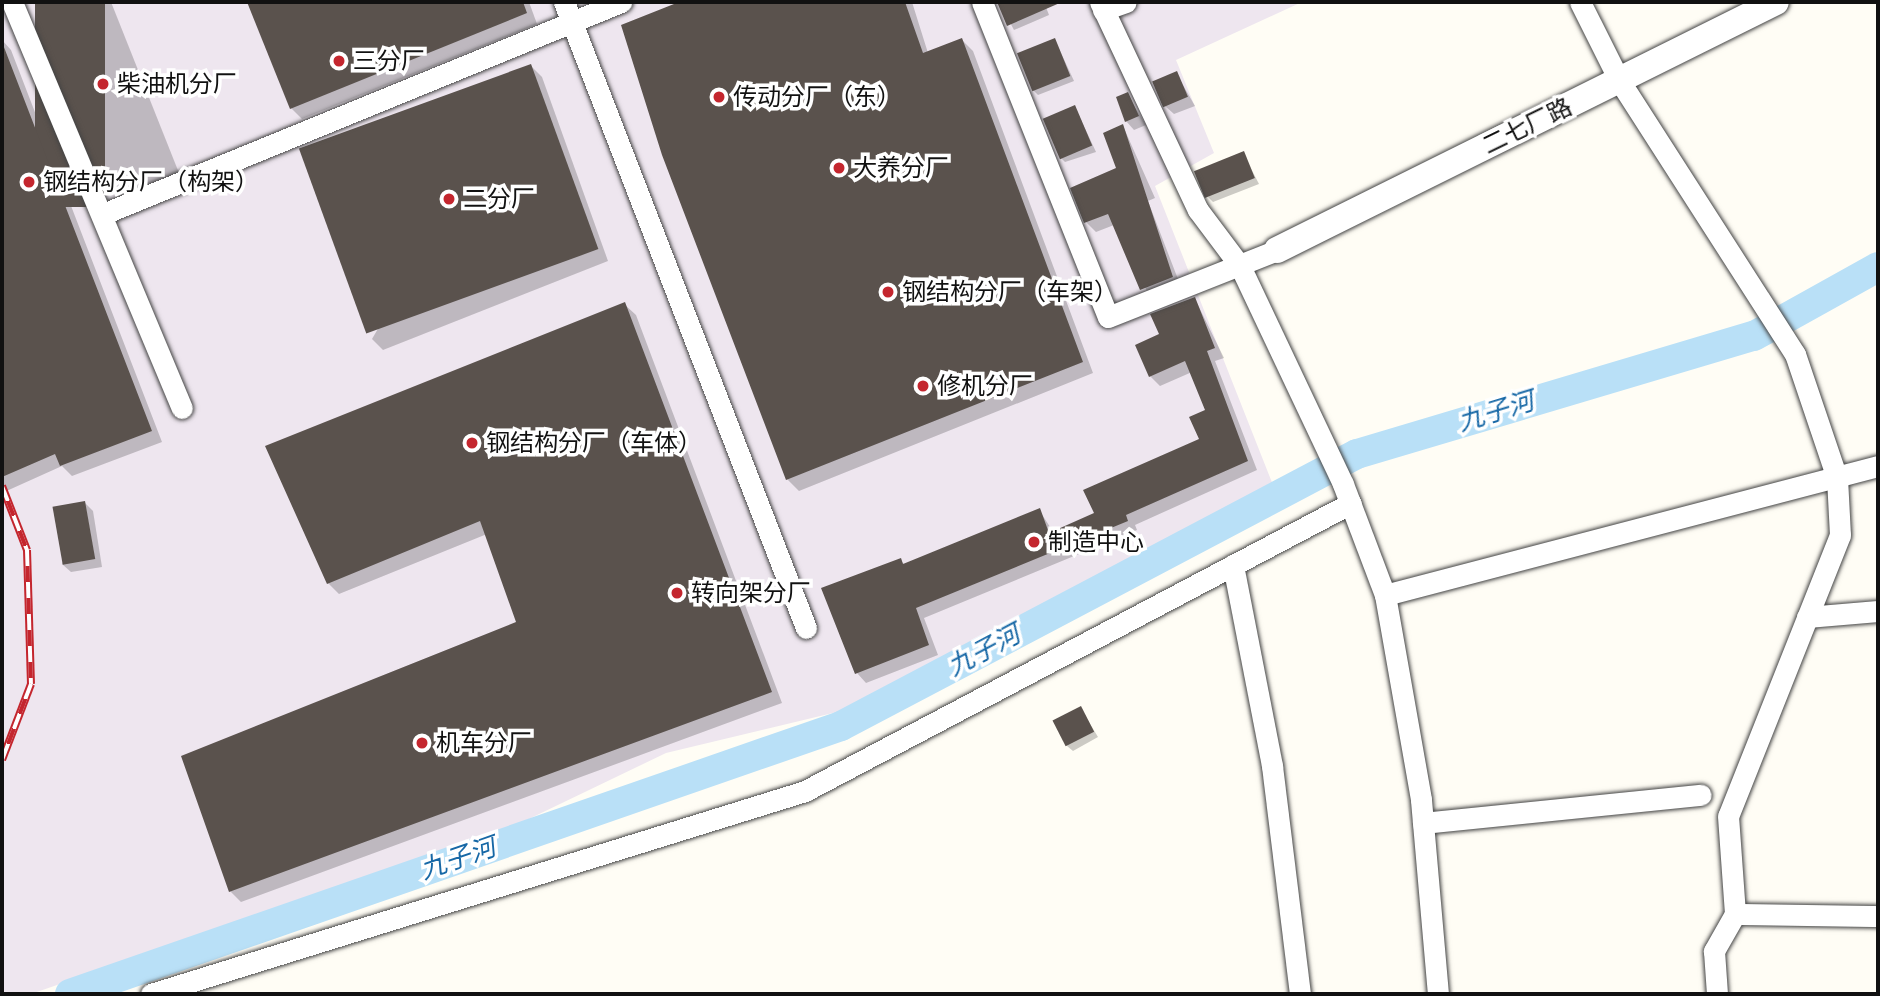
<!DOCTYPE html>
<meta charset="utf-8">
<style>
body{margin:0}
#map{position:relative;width:1880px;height:996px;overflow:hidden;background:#fffdf5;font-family:"Zilla Slab","Noto Sans SC",serif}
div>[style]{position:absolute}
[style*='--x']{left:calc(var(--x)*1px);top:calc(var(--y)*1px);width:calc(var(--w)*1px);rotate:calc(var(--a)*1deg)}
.industrial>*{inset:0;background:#eee6ef}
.shadow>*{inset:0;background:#0003}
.river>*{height:30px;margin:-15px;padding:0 15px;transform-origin:15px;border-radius:15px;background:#b9e0f7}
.building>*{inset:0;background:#5a524d;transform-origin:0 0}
.roads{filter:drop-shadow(0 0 2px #444) drop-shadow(0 0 2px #444)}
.minor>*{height:21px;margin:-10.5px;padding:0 10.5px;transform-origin:10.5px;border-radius:10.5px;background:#fff}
.tertiary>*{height:26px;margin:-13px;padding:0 13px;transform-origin:13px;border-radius:13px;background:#fff}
.rail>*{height:8px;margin-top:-4px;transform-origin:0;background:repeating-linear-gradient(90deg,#fff 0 16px,#c4262e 0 32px);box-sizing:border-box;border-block:2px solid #c4262e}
.dots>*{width:19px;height:19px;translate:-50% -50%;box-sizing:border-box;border:4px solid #fff;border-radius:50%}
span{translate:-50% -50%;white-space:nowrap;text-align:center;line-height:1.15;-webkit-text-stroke:7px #fff;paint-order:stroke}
.poi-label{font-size:24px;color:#111}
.left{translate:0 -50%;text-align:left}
.street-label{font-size:24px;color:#111}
.water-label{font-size:26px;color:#1768a6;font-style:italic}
.frame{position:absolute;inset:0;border:4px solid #111;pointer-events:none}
</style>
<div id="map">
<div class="industrial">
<i style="clip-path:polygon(2px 2px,1302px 2px,1176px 60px,1214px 153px,1155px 186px,1275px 490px,837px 712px,666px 753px,506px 830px,31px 994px,2px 994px)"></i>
</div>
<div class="shadow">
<i style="clip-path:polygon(37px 2px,111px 2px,181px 178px,124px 203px,112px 191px)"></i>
<i style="clip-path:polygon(249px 2px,529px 2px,537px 24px,302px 119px,291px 108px)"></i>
<i style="clip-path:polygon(684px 2px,912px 2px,928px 53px,962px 40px,973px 51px,1093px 373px,799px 491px,787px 479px,663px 154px,623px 26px)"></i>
<i style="clip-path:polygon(999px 2px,1044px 2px,1049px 15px,1014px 30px)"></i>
<i style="clip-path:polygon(2px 40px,11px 50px,162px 442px,72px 476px,62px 466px,2px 493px)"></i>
<i style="clip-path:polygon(1055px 40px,1074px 81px,1038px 95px,1033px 90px)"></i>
<i style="clip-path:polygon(531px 66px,542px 77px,608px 261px,383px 350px,372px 339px)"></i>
<i style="clip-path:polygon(1176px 73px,1195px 106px,1174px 114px,1165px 106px)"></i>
<i style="clip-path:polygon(1127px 94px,1146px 125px,1134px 130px,1126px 121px)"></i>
<i style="clip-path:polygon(1075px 107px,1096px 152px,1065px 162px,1060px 157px)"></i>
<i style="clip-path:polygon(1123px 126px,1155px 198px,1148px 201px,1181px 287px,1151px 299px,1114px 225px,1096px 232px,1086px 222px,1118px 169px)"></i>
<i style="clip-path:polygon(1243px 153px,1259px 184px,1213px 202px,1208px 197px)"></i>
<i style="clip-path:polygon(1195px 299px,1224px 358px,1215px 361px,1257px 470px,1135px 525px,1137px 530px,924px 618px,938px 655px,866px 683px,857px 673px,900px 560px,905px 565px,1039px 510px,1054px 533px,1096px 514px,1201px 440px,1208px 410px,1192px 372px,1160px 386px,1150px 376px,1161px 335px)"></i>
<i style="clip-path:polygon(624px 304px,636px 315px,782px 703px,241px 902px,230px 891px,519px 623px,487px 534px,339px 594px,328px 583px)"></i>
<i style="clip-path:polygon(85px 503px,93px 511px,102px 567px,71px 572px,62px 564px)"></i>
<i style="clip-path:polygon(1081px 709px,1098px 737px,1073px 751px,1067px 746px)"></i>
</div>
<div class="river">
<i style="--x:70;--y:994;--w:816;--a:-19.17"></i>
<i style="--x:841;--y:726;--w:583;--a:-27.8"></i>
<i style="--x:1357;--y:454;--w:414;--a:-16.6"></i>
<i style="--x:1754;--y:336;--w:142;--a:-29.1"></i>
</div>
<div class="building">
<i style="left:35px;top:2px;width:70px;height:205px"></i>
<i style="clip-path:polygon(247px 2px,523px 2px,527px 13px,290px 109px)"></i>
<i style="clip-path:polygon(679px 2px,905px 2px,923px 53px,962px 38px,1083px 362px,786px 480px,662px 155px,621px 25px)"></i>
<i style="clip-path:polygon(997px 2px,1062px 2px,1007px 26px)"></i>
<i style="left:1055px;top:38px;width:41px;height:41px;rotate:68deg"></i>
<i style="clip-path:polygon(2px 42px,152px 431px,60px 466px,55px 454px,2px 477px)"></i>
<i style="left:531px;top:64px;width:197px;height:247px;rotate:70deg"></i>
<i style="left:1177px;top:71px;width:28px;height:27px;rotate:67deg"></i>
<i style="clip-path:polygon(1128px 92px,1139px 116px,1125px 122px,1116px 97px)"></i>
<i style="left:1075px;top:105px;width:44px;height:35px;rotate:67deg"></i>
<i style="clip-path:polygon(1123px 124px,1173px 277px,1140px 290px,1108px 214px,1084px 223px,1070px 188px,1116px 168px,1103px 133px)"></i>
<i style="left:1244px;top:151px;width:29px;height:54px;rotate:68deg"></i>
<i style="clip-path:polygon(1195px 297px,1215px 348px,1207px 351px,1248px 461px,1126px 515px,1128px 521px,916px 608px,929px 645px,855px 674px,821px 588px,901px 558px,903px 564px,1040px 508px,1049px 533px,1094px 513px,1083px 490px,1199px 439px,1189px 417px,1205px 410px,1185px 361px,1149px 377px,1135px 345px,1159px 334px,1150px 314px)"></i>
<i style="clip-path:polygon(625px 302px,772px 692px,229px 892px,181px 756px,516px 622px,480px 521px,327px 584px,265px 446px)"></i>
<i style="left:85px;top:501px;width:59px;height:33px;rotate:80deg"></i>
<i style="left:1081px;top:706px;width:29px;height:32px;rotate:63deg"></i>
</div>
<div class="roads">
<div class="minor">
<i style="--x:12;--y:2;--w:440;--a:67.3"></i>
<i style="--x:564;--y:2;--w:671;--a:68.86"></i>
<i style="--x:982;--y:2;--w:339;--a:68.2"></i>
<i style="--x:1108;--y:317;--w:182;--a:-21.6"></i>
<i style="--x:1100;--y:2;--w:230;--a:64.8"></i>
<i style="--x:1198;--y:210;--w:70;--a:53.1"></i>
<i style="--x:1240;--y:266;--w:241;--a:64.7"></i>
<i style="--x:1343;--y:484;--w:119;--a:69.3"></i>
<i style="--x:1385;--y:595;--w:208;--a:80"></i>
<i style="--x:1421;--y:800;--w:195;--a:85"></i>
<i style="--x:1580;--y:2;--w:87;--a:63.4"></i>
<i style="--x:1619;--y:80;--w:326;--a:57.3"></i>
<i style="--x:1795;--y:354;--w:131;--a:71.3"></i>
<i style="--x:1837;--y:478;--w:57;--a:87"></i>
<i style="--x:1840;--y:535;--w:302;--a:111.7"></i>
<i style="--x:1728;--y:816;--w:98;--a:85.9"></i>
<i style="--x:1735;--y:914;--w:43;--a:119.6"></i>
<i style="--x:1714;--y:951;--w:43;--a:86"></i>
<i style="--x:1103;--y:10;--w:24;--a:-19"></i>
<i style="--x:103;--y:214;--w:560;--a:-22.26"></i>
<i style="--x:1233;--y:565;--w:205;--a:79"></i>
<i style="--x:1272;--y:766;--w:230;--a:83"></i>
<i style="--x:1385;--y:595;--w:510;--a:-14.66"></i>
<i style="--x:1807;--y:617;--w:71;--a:-4.8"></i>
<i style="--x:1423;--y:823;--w:279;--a:-5.8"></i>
<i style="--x:1735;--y:914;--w:143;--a:0.8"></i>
<i style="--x:151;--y:994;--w:685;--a:-17.24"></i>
<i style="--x:805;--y:791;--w:617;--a:-27.81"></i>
</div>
<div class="tertiary">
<i style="--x:1277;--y:250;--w:557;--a:-26.43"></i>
</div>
</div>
<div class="rail">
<i style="--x:2;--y:486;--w:69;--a:68.7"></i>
<i style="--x:27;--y:550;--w:134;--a:88.3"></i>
<i style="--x:31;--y:684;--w:81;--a:110.9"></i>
</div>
<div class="dots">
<i style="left:339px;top:61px;background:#c4262e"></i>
<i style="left:103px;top:84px;background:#c4262e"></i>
<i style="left:719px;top:97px;background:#c4262e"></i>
<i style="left:839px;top:168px;background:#c4262e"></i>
<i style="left:29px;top:182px;background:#c4262e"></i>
<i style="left:449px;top:199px;background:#c4262e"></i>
<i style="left:888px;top:292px;background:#c4262e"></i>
<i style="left:923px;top:386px;background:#c4262e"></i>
<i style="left:472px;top:443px;background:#c4262e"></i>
<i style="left:1034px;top:542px;background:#c4262e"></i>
<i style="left:677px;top:593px;background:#c4262e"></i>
<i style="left:422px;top:743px;background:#c4262e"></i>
</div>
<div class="poi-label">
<span class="left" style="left:353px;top:61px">三分厂</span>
<span class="left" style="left:117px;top:84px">柴油机分厂</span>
<span class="left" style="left:733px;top:97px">传动分厂（东）</span>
<span class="left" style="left:853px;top:168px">大养分厂</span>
<span class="left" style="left:43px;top:182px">钢结构分厂（构架）</span>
<span class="left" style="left:463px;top:199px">二分厂</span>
<span class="left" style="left:902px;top:292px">钢结构分厂（车架）</span>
<span class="left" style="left:937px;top:386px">修机分厂</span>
<span class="left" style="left:486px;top:443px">钢结构分厂（车体）</span>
<span class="left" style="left:1048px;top:542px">制造中心</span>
<span class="left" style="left:691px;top:593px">转向架分厂</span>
<span class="left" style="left:436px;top:743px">机车分厂</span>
</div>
<div class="street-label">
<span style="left:1527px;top:126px;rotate:-26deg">二七厂路</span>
</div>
<div class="water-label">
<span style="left:1496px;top:412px;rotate:-17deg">九子河</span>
<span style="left:984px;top:651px;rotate:-28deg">九子河</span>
<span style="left:458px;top:859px;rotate:-19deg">九子河</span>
</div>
<div class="frame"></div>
</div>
